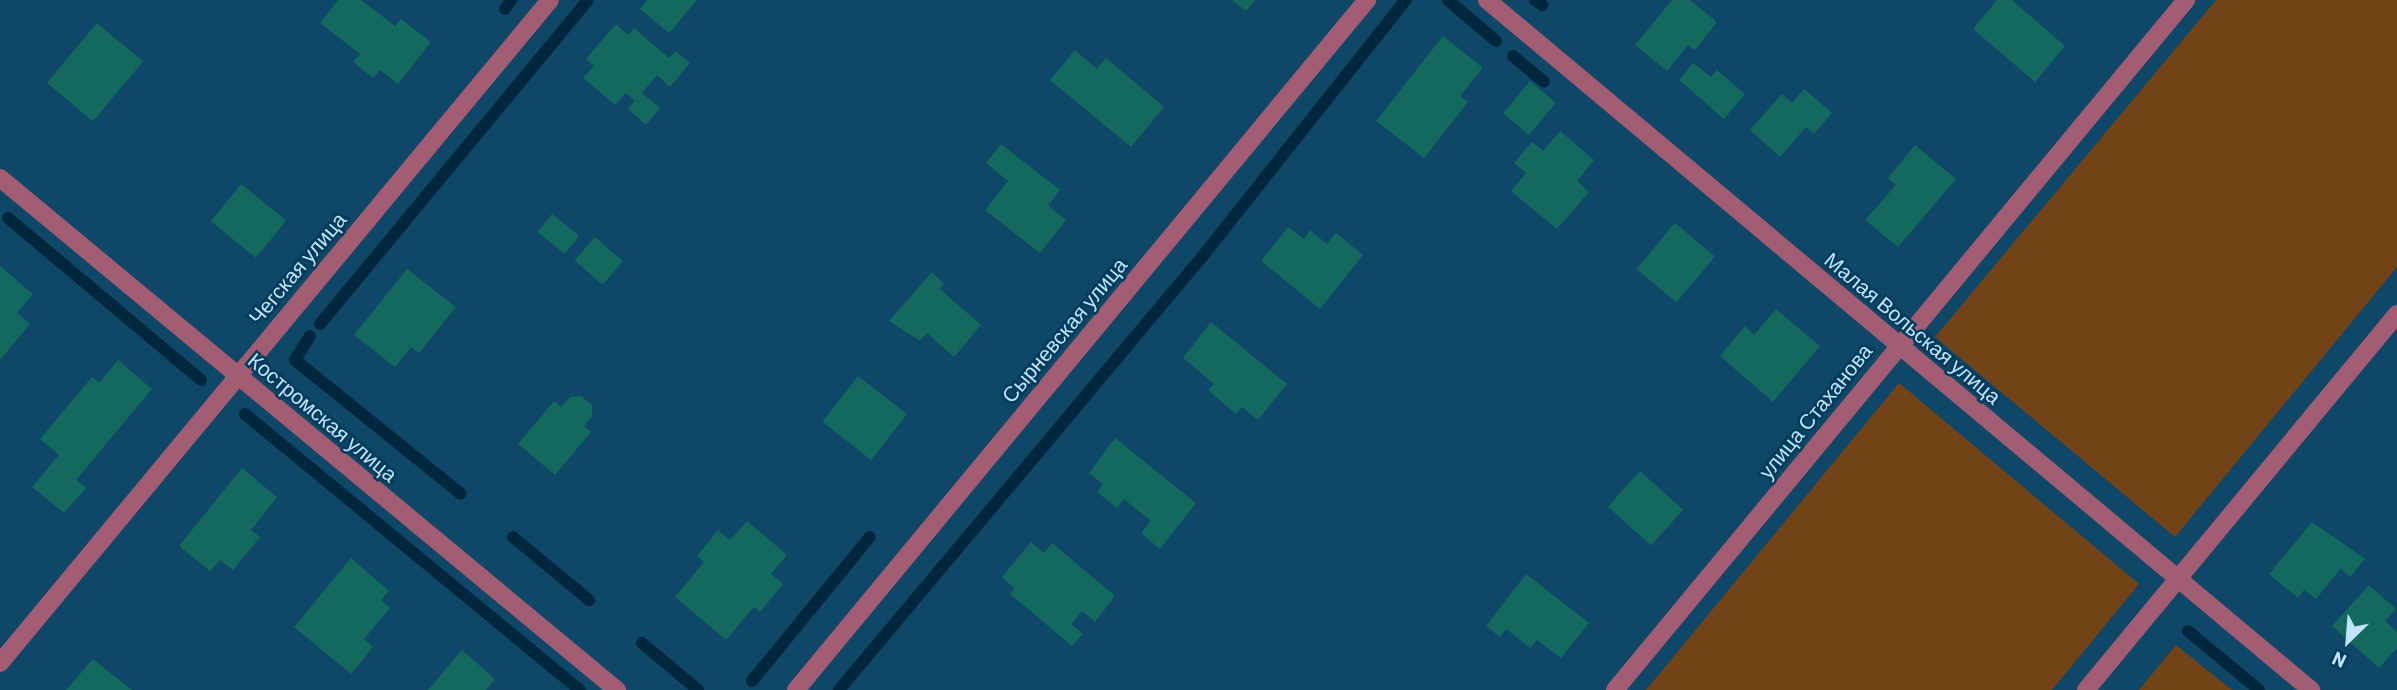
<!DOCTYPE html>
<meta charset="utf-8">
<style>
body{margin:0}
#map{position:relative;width:2397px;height:690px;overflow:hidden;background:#0f4768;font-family:Barlow,sans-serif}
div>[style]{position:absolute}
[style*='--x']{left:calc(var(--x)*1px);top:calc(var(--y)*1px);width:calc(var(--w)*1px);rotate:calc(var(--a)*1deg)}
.green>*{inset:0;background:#724316}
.stream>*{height:12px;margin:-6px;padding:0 6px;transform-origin:6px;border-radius:6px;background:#01273e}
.building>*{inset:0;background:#13695d;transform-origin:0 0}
.minor>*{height:18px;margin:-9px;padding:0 9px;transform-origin:9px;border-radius:9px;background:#a25d72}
.tertiary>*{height:18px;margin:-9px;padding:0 9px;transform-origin:9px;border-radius:9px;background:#a25d72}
span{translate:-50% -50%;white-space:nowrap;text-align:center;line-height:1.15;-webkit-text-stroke:5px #003c5c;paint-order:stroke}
.street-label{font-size:21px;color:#c2e3fc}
.north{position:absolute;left:2313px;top:606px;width:70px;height:70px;-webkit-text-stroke:5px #003c5c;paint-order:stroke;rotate:205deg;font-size:19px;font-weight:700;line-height:28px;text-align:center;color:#c2e3fc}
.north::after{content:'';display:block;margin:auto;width:24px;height:32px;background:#c2e3fc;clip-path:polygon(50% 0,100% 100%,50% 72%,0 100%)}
</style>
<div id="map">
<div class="green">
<i style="clip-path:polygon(2216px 0,2397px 0,2397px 267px,2175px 537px,1935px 337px)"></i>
<i style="clip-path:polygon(1899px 383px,2139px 584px,2052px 690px,1646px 690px)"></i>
<i style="clip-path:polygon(2176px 645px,2232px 690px,2139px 690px)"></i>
</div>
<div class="stream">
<i style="--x:1448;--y:0;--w:63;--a:40.5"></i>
<i style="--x:1535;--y:0;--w:9;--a:36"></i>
<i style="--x:505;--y:9;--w:11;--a:-56"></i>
<i style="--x:1513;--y:56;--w:40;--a:40"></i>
<i style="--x:8;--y:218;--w:252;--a:40"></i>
<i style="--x:320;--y:324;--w:420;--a:-50.4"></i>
<i style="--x:310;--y:336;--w:28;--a:122"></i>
<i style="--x:295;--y:360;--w:213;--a:38.9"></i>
<i style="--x:245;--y:414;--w:434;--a:39.5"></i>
<i style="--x:513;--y:537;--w:99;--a:39.7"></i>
<i style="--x:2188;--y:631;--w:92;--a:39.7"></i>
<i style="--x:642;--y:643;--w:73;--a:40"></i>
<i style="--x:752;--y:681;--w:186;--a:-50.7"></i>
<i style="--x:839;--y:690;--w:565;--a:-50.03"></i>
<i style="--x:1202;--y:257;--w:328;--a:-51.6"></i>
</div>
<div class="building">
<i style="clip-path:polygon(338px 0,361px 0,395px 26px,401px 19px,431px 42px,398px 84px,380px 70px,373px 78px,353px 62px,360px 54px,320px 23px)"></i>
<i style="clip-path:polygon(647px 0,697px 0,669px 33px,640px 9px)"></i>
<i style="clip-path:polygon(1232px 0,1255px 0,1246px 11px)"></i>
<i style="clip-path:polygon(1672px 0,1690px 0,1717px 22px,1695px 50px,1688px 45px,1667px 71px,1635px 45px)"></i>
<i style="clip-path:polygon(1997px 0,2012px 0,2065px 46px,2035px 82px,1973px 29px)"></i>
<i style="left:97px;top:23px;width:60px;height:78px;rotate:40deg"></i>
<i style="clip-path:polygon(616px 24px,628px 35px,634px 28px,669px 58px,676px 51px,690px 63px,670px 87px,657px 75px,642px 93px,660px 108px,646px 125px,628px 109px,635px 101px,626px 93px,615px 105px,583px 78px,594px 66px,586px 59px)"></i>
<i style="clip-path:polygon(1443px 36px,1483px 68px,1460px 96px,1468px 102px,1424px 158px,1376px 121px)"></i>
<i style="clip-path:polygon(1075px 50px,1097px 69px,1106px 58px,1164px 107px,1131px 147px,1050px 80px)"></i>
<i style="clip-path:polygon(1693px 63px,1711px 77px,1717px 70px,1745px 94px,1724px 119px,1679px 80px)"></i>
<i style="left:1530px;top:81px;width:34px;height:42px;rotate:40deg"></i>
<i style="clip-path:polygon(1804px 89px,1832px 113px,1814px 134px,1806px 127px,1780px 157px,1750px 130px,1782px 94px,1792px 103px)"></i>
<i style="clip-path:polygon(1560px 131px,1594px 160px,1577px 181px,1589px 192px,1557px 229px,1511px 191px,1526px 173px,1514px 163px,1532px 142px,1543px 151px)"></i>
<i style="clip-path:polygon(1001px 144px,1060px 190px,1048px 206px,1066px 220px,1040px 253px,985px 210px,1008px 181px,986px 163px)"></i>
<i style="clip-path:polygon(1915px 145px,1956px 179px,1898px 247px,1865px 220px,1896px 185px,1888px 178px)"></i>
<i style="left:241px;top:184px;width:58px;height:48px;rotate:39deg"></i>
<i style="left:552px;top:214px;width:35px;height:23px;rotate:39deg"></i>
<i style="left:1675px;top:223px;width:52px;height:60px;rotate:40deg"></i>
<i style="clip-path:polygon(1288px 227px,1304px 239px,1310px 230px,1327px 244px,1336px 233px,1363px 255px,1320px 309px,1261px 261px)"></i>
<i style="left:595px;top:237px;width:37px;height:31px;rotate:41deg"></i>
<i style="clip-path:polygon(0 266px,33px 294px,17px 313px,30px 324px,0 360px)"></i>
<i style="clip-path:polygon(407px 269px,456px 307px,419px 353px,411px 347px,395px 367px,354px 335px)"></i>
<i style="clip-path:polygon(932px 272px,944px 284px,940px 289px,981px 325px,954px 357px,927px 333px,920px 341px,889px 321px)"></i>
<i style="clip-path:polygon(1776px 309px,1820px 346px,1773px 402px,1720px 356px,1745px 326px,1754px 335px)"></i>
<i style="clip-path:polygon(1211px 322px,1287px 384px,1258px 420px,1242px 407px,1236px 414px,1208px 390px,1214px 384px,1183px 358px)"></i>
<i style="clip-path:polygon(118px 360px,152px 389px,76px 480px,86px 488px,64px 513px,32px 487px,59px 455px,40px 439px,92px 377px,99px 383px)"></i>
<i style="left:858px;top:376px;width:62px;height:58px;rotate:38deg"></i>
<i style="clip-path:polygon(581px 396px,592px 405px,592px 416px,584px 426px,591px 432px,555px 475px,518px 444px,554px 401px,561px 407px,570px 397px)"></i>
<i style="clip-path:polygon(1115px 438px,1196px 503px,1160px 549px,1141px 533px,1151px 521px,1124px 499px,1117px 508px,1097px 492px,1103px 484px,1089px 473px)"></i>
<i style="clip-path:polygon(242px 468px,277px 497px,251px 530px,260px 537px,233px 570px,220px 560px,210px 571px,179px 546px)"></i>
<i style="left:1640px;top:471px;width:58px;height:48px;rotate:42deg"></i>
<i style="clip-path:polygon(747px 521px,787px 555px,771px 574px,783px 584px,760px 612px,754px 607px,726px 640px,675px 597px,704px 562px,697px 556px,718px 530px,730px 540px)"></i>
<i style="clip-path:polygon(2312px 522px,2365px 559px,2350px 577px,2341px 568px,2316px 599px,2304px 590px,2298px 598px,2269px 574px)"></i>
<i style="clip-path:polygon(1031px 542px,1044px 553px,1052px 543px,1115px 596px,1095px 622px,1082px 611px,1071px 624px,1083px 634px,1072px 646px,1010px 594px,1014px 588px,1002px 577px)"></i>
<i style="clip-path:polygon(351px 558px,389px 591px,381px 600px,390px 608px,364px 639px,373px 647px,351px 674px,294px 627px)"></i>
<i style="clip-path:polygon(1526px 574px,1589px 623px,1561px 658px,1537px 640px,1530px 648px,1506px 629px,1500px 637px,1486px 626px)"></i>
<i style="clip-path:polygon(2369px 585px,2396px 609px,2385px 621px,2397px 632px,2397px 648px,2379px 668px,2332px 626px)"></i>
<i style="clip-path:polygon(462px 650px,495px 679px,486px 690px,428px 690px)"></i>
<i style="clip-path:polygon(93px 659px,132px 690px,66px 690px)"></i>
</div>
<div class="minor">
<i style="--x:1487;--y:0;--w:1075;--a:39.94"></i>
<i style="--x:0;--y:663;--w:861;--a:-50.32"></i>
<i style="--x:796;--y:690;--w:896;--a:-50.39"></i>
<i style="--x:1615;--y:690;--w:896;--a:-50.39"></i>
<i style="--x:2086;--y:690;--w:488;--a:-50.4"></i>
</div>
<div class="tertiary">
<i style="--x:0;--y:178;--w:802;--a:39.69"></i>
</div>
<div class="street-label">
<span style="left:297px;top:268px;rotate:-50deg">Чегская улица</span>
<span style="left:1913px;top:328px;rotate:40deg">Малая Вольская улица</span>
<span style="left:1064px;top:330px;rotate:-50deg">Сырневская улица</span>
<span style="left:1815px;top:411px;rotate:-51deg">улица Стаханова</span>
<span style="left:323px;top:417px;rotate:40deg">Костромская улица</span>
</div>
<div class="north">N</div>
</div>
